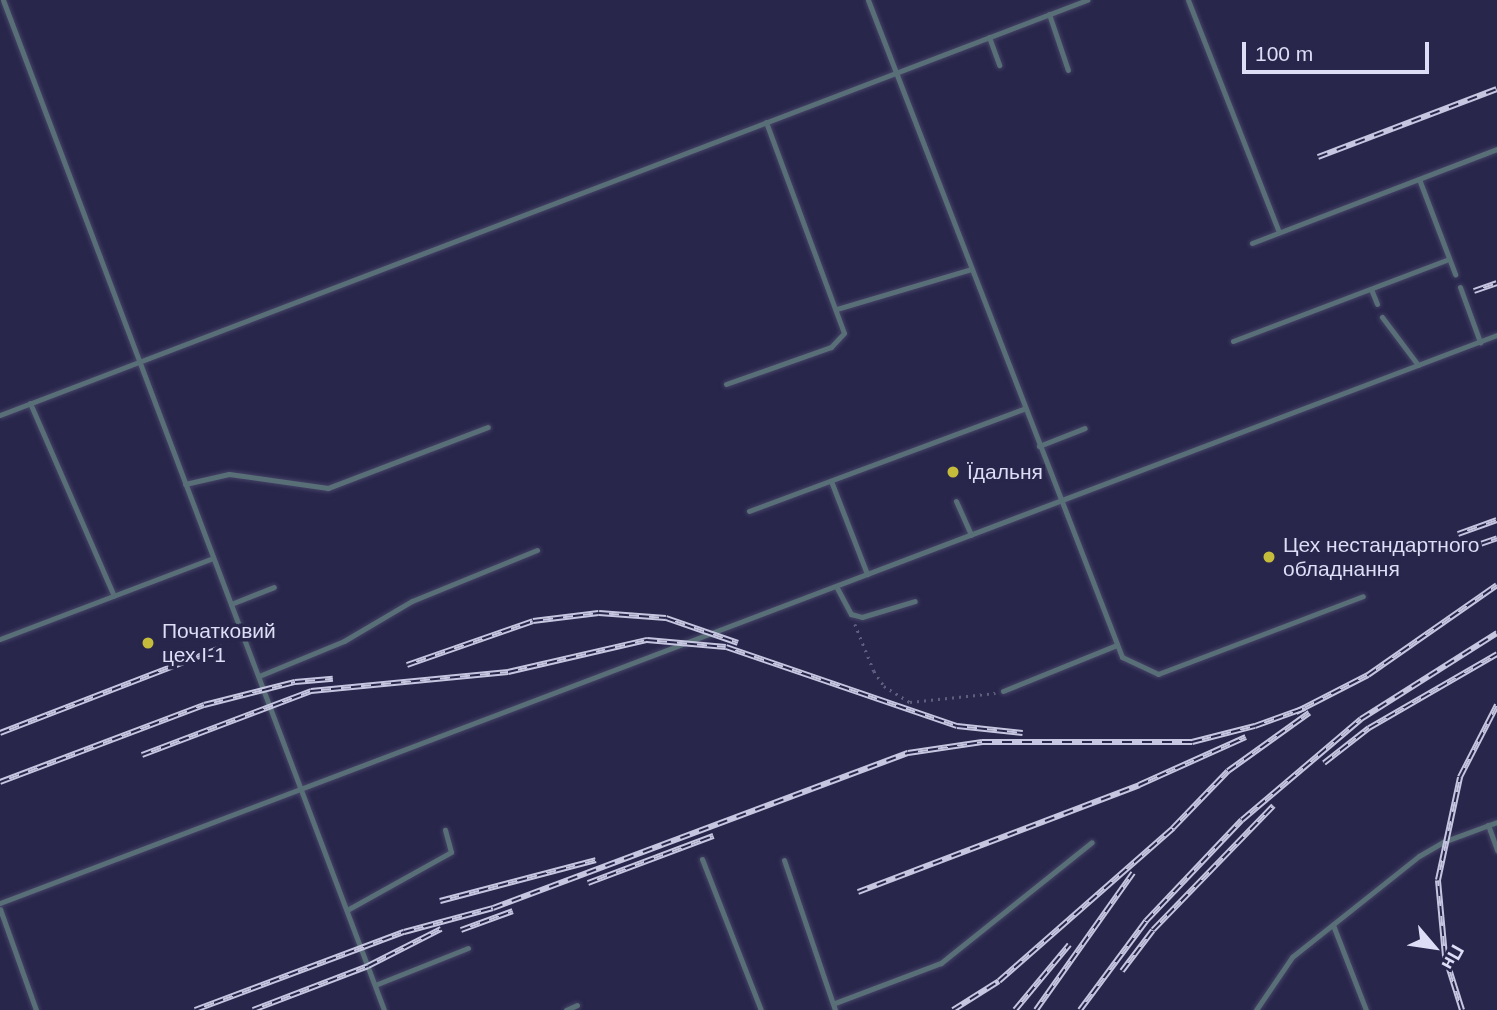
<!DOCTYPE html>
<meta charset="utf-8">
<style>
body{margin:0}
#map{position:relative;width:1497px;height:1010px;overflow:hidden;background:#28264b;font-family:Arial,sans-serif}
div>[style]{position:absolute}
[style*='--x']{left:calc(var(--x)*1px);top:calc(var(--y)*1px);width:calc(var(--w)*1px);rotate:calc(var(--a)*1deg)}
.path>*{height:2.5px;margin-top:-1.25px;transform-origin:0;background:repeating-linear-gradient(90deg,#5f5e7f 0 2px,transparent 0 7px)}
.roads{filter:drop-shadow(0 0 2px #454366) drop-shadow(0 0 2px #454366)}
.service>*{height:5px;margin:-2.5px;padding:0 2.5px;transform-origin:2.5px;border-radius:2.5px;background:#596f78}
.rail>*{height:6px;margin-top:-3px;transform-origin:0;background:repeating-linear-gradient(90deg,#28264b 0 10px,#c7c6e1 0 20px);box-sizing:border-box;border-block:2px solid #c7c6e1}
.dots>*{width:19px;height:19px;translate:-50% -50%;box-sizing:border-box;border:4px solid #28264b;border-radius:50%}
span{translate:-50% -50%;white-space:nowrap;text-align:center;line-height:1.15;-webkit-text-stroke:7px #28264b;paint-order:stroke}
.poi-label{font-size:21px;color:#ddddf6}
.left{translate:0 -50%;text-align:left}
.north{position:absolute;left:1399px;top:912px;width:70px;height:70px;-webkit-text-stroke:5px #28264b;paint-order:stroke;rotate:119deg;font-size:19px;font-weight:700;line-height:28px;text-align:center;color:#ddddf6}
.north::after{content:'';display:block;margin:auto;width:24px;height:32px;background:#ddddf6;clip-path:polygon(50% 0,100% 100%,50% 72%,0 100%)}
.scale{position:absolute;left:1242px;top:42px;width:187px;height:32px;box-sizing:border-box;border:4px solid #ddddf6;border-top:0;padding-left:9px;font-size:21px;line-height:24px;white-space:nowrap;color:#ddddf6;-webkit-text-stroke:5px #28264b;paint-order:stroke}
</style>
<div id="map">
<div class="path">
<i style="--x:855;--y:624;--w:51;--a:68"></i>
<i style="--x:874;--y:671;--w:18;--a:56"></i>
<i style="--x:884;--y:686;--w:31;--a:32"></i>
<i style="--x:910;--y:702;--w:86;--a:-6"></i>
</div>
<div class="roads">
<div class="service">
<i style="--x:3;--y:0;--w:1079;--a:69.33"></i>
<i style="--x:868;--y:0;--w:704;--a:68.86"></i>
<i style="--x:1122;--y:657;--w:40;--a:25"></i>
<i style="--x:1158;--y:674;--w:219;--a:-20.8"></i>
<i style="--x:1188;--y:0;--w:249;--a:68.6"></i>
<i style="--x:1049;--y:14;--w:59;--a:71.3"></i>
<i style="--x:989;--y:37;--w:30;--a:70"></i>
<i style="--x:1419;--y:179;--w:102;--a:69.2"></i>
<i style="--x:1252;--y:243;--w:262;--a:-21"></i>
<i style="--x:1460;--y:287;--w:59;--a:70"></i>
<i style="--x:1371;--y:289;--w:16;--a:68"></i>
<i style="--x:837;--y:309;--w:140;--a:-16.6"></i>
<i style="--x:1382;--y:317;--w:60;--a:53.1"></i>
<i style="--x:1233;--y:341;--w:231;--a:-20.8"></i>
<i style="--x:726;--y:384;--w:111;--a:-19.4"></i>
<i style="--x:831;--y:347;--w:19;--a:-47"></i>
<i style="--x:844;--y:333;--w:225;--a:-110.3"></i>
<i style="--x:30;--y:403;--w:210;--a:66.5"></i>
<i style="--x:0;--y:415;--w:1164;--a:-20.9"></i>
<i style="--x:1039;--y:446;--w:49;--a:-21.4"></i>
<i style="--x:831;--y:481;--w:100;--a:68.8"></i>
<i style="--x:185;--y:484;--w:45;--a:-12.8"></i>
<i style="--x:229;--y:474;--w:100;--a:8"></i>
<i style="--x:328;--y:488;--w:171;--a:-20.9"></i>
<i style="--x:956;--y:501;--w:37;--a:66"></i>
<i style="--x:749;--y:511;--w:293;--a:-20.4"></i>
<i style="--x:836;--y:586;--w:32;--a:62"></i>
<i style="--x:851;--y:614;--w:11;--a:15"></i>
<i style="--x:862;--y:617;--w:55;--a:-16.8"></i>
<i style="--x:231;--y:604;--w:46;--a:-21.6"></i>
<i style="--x:0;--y:639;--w:228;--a:-20.8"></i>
<i style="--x:259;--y:676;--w:92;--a:-22.4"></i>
<i style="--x:344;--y:641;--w:79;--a:-30.5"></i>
<i style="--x:412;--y:601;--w:135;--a:-22.2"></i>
<i style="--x:1003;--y:691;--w:123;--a:-22"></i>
<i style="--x:1488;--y:825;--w:27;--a:70"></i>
<i style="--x:702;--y:859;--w:162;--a:68.7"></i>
<i style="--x:784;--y:860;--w:158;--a:71.2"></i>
<i style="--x:0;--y:903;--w:1601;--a:-20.78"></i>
<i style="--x:0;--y:909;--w:107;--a:70.4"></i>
<i style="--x:347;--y:910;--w:119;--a:-29.1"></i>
<i style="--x:451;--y:852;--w:23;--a:-105"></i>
<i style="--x:1333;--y:925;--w:91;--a:68.8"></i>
<i style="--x:375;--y:985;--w:100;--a:-21.7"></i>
<i style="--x:835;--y:1003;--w:113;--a:-20.7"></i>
<i style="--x:941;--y:963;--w:193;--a:-38.7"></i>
<i style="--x:566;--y:1010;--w:12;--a:-24"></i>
<i style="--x:1256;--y:1010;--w:64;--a:-55.8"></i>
<i style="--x:1292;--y:957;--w:162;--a:-38.5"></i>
<i style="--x:1419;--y:856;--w:28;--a:-30"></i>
<i style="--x:1443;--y:842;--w:58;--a:-20.3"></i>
</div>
</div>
<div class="rail">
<i style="--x:1318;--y:157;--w:191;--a:-20.8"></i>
<i style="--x:1474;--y:291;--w:24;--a:-19"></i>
<i style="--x:1458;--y:534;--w:41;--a:-19.7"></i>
<i style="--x:1463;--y:550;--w:36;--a:-19"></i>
<i style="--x:407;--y:665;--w:133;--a:-19.2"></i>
<i style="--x:533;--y:621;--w:66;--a:-6.9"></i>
<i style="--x:599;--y:613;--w:67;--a:4.3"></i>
<i style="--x:666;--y:618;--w:76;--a:19.1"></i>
<i style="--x:1296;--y:712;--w:81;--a:-27.2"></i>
<i style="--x:1368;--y:675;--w:157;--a:-34.9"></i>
<i style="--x:0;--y:733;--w:239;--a:-21.1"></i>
<i style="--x:142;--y:755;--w:181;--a:-20.7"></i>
<i style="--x:311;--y:691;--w:198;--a:-5.5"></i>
<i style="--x:508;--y:672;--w:143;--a:-13"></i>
<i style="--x:647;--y:640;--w:79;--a:5.1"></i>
<i style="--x:726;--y:647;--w:244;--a:18.9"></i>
<i style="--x:957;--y:726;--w:66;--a:6.1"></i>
<i style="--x:1324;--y:763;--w:57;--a:-37.9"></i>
<i style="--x:1369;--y:728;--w:148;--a:-30"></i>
<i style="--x:0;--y:782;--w:218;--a:-20.7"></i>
<i style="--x:204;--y:705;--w:94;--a:-14.2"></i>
<i style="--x:295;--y:682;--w:38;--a:-5"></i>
<i style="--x:588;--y:883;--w:134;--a:-20.6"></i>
<i style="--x:858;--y:892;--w:301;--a:-20.8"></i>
<i style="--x:1139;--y:785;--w:117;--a:-24.2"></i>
<i style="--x:440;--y:901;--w:161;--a:-14.7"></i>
<i style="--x:461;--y:930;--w:55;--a:-20.1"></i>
<i style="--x:1122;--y:971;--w:51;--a:-52.9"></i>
<i style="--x:1153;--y:930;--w:173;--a:-45.9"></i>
<i style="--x:195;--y:1010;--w:223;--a:-20.5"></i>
<i style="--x:404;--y:932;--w:92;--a:-15.1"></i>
<i style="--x:493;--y:908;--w:443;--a:-20.5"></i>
<i style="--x:908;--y:753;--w:75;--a:-8.5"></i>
<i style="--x:982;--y:742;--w:210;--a:0"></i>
<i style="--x:1192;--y:742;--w:65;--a:-14.3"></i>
<i style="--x:1255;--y:726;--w:53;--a:-19.8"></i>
<i style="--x:253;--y:1010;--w:123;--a:-20.9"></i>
<i style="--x:368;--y:966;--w:82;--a:-26.9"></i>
<i style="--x:953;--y:1010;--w:54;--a:-32.2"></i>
<i style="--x:999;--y:981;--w:232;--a:-41.3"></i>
<i style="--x:1173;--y:828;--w:79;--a:-46"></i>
<i style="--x:1228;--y:771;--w:100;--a:-35.6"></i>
<i style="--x:1015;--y:1010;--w:85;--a:-50.3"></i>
<i style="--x:1036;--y:1010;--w:168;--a:-54.7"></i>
<i style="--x:1080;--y:1010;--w:111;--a:-53.4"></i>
<i style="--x:1146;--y:921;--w:139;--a:-46.5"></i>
<i style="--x:1242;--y:820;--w:156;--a:-40.3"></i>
<i style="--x:1361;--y:719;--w:161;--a:-32.3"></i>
<i style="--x:1462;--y:1010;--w:57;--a:-107.5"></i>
<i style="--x:1445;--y:956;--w:76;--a:-95.3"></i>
<i style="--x:1438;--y:880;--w:105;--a:-77.9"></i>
<i style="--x:1460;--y:777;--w:81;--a:-62.8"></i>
</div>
<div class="dots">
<i style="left:953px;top:472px;background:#c6bc3c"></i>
<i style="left:1269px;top:557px;background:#c6bc3c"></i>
<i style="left:148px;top:643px;background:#c6bc3c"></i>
</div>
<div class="poi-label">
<span class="left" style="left:967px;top:472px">Їдальня</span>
<span class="left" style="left:1283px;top:557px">Цех нестандартного<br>обладнання</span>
<span class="left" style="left:162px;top:643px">Початковий<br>цех І-1</span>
</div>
<div class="north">Пн</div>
<div class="scale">100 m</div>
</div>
